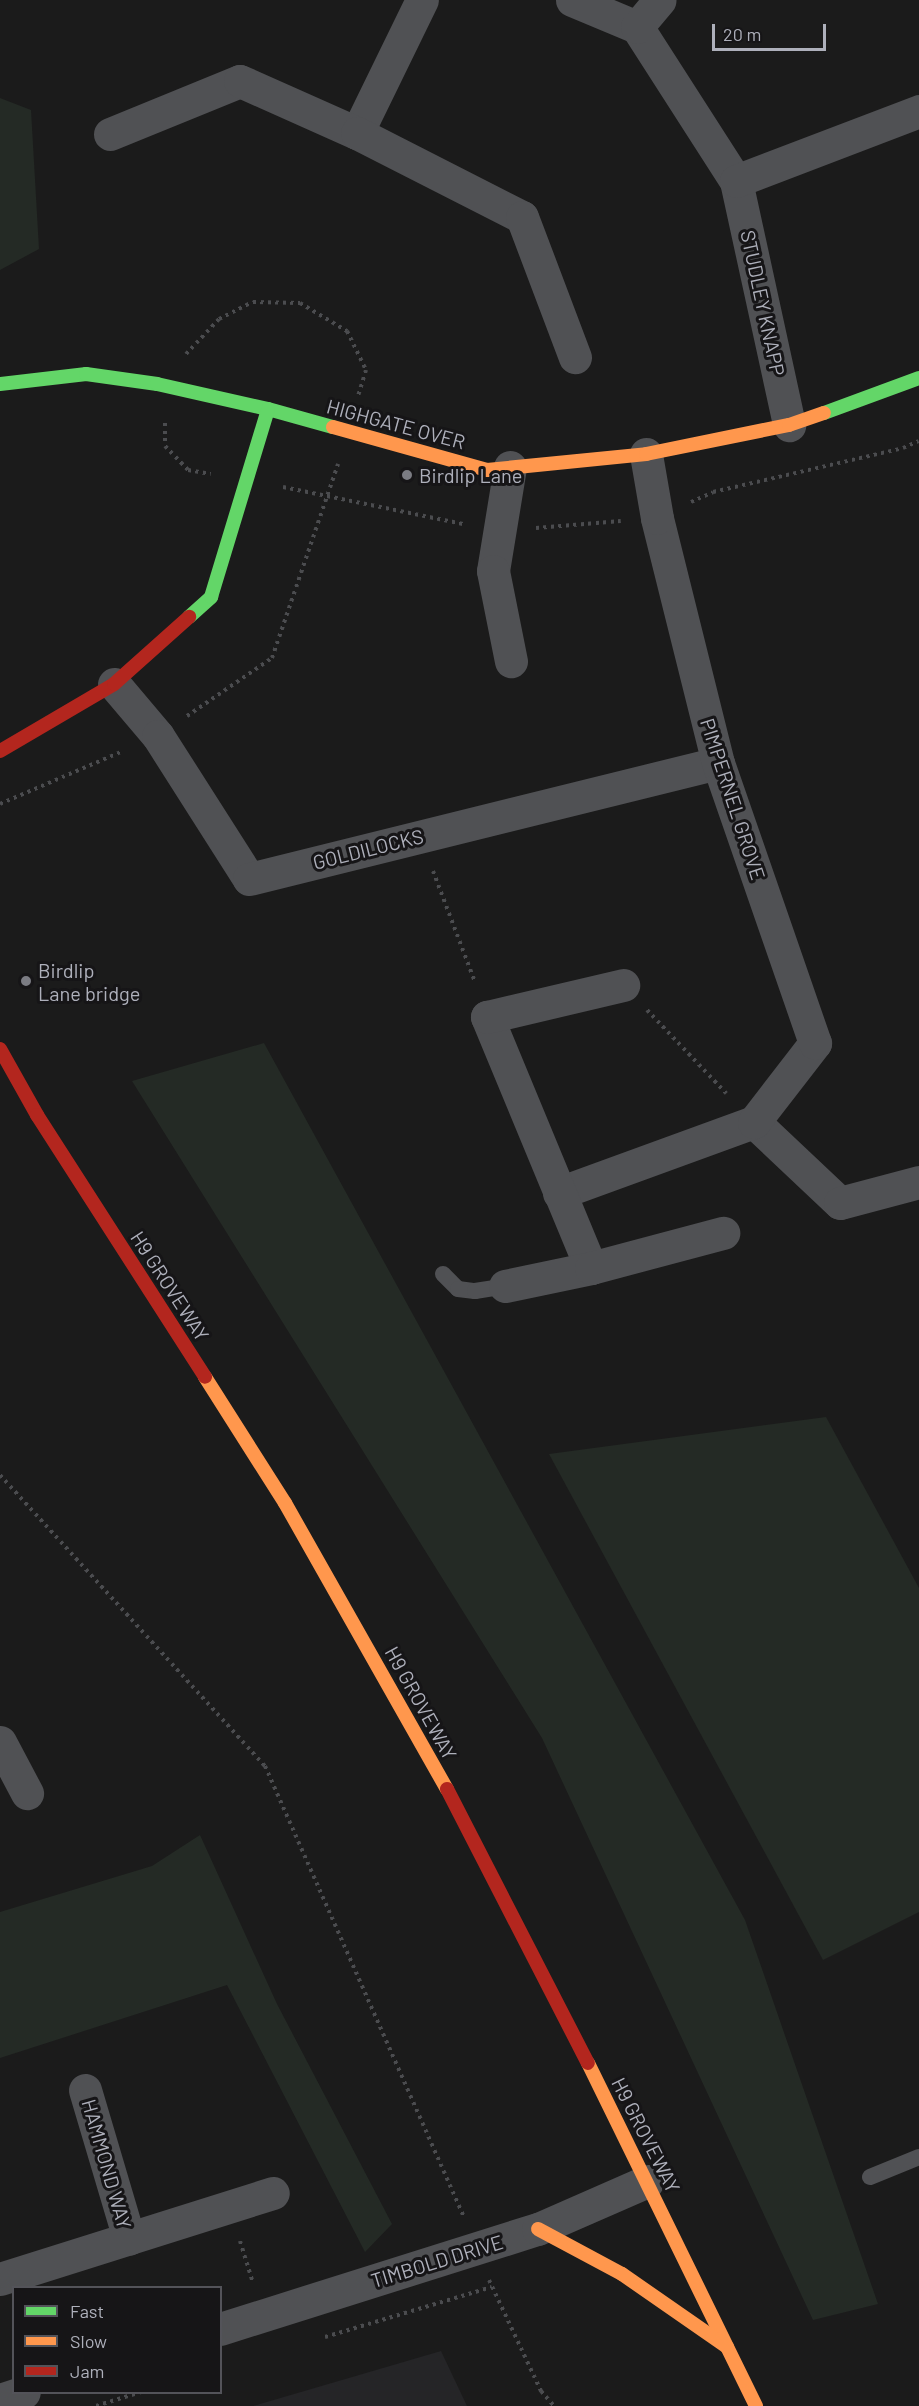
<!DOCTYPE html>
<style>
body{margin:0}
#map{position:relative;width:919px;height:2406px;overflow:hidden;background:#1b1b1b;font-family:Barlow,sans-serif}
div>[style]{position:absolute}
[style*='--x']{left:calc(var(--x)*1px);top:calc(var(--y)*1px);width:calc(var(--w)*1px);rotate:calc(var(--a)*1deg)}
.built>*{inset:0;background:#252527}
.green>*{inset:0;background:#242a25}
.path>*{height:4px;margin-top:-2px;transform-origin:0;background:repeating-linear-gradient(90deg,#4b4c4f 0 3px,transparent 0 7.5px)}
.lane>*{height:16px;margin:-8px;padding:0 8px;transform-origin:8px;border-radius:8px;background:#505154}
.street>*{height:33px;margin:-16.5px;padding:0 16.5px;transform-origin:16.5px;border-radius:16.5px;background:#505154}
.fast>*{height:14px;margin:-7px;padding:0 7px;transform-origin:7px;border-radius:7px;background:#63d668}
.slow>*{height:14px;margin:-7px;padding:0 7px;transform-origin:7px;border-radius:7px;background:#ff974d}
.jam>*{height:14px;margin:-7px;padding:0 7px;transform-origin:7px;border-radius:7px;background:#b3261e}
.dots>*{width:16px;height:16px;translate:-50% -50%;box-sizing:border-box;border:3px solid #161517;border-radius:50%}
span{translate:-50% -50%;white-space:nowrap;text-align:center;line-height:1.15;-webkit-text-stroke:6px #161517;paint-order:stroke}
.street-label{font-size:20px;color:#aeb0bb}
.poi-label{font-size:20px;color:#aeb0bb}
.left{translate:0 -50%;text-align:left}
.legend{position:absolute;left:12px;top:2286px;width:210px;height:108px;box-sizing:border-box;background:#161517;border:2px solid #535359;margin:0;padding:8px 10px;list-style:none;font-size:18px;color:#aeb0bb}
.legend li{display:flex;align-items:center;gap:12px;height:30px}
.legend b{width:30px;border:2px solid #535359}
.scale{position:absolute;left:712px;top:24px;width:114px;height:27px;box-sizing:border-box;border:3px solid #aeb0bb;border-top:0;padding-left:8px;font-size:18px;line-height:21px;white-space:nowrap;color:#aeb0bb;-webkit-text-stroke:4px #161517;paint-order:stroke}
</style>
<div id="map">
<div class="built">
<i style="clip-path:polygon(441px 2351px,467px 2406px,253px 2406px)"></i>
</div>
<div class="green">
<i style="clip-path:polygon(0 98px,31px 110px,39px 249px,0 270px)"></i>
<i style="clip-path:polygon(264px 1043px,745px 1920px,878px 2304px,813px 2320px,542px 1738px,132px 1081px)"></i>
<i style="clip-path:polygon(826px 1417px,919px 1588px,919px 1912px,823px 1960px,549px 1454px)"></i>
<i style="clip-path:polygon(200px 1835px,277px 2004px,392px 2224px,365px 2252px,227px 1985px,0 2058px,0 1912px,152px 1866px)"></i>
</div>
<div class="path">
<i style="--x:186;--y:354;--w:48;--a:-46.7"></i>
<i style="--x:219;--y:319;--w:38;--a:-27"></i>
<i style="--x:253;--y:302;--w:47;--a:1.2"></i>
<i style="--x:300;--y:303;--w:55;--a:30.8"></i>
<i style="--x:347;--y:331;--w:43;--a:64"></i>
<i style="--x:366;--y:370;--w:28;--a:107"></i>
<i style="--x:165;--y:423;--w:23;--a:90"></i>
<i style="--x:165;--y:446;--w:33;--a:46"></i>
<i style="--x:188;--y:470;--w:23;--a:10"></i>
<i style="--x:283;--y:487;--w:185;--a:11.6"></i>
<i style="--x:691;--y:502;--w:24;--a:-24"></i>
<i style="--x:713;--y:492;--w:195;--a:-13"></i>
<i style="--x:903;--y:448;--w:17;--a:-24"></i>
<i style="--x:536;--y:528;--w:85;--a:-4.7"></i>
<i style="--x:187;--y:716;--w:103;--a:-34.3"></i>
<i style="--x:272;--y:658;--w:205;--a:-71.2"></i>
<i style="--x:0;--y:804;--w:134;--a:-23.3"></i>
<i style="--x:433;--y:871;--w:119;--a:69.3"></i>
<i style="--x:647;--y:1010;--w:115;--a:46.4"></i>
<i style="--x:0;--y:1475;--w:394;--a:47.7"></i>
<i style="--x:265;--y:1766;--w:491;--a:66.2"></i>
<i style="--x:240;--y:2241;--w:44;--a:72.8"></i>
<i style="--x:489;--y:2280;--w:123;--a:64.9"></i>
<i style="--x:541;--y:2391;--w:20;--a:49"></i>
<i style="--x:325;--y:2337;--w:174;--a:-16.7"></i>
<i style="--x:96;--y:2406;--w:47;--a:-17.3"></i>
</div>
<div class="lane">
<i style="--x:443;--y:1274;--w:21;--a:45"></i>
<i style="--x:458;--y:1289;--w:17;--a:7"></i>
<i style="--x:475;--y:1291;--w:30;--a:-9"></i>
<i style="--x:870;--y:2177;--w:53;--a:-22.2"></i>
</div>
<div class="street">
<i style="--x:572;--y:0;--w:70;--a:22.6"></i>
<i style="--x:637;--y:27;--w:183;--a:57.3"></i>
<i style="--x:736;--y:181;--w:250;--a:77.7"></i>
<i style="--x:637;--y:27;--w:35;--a:-50"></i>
<i style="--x:357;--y:133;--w:148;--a:-64"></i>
<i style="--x:110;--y:134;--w:140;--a:-22.2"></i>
<i style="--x:240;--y:81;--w:128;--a:24"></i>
<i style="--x:357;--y:133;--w:185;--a:27"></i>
<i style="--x:522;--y:217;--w:150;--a:69.3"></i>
<i style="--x:736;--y:181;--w:196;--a:-20.9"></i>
<i style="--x:510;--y:467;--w:105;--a:99.3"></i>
<i style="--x:493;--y:571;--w:92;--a:78.7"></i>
<i style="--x:114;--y:684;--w:68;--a:49.8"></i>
<i style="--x:158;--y:736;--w:169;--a:57.5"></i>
<i style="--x:249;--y:879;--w:483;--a:-13.9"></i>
<i style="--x:754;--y:1122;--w:118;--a:43.3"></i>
<i style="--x:840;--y:1203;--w:82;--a:-14.9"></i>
<i style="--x:559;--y:1193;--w:208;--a:-20"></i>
<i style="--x:754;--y:1122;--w:100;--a:-52.3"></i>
<i style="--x:815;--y:1043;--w:296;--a:-109.1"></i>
<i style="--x:718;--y:763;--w:252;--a:-104"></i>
<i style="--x:657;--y:518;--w:65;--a:-99.8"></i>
<i style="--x:591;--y:1268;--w:272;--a:-112.5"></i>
<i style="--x:487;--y:1017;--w:140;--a:-13.2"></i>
<i style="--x:505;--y:1286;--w:88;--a:-11.8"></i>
<i style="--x:591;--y:1268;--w:137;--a:-14.9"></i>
<i style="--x:0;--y:1742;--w:58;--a:62.1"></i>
<i style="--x:85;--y:2090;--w:155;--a:73.5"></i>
<i style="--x:0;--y:2279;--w:286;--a:-17.5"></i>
<i style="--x:220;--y:2329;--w:333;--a:-17.5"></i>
<i style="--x:538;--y:2229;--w:120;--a:-23.6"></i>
<i style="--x:0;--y:2400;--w:25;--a:-18"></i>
</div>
<div class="fast">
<i style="--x:0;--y:384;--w:87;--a:-6.6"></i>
<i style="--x:86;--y:374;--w:72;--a:8"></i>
<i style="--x:157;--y:384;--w:114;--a:12.7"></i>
<i style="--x:268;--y:409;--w:67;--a:15.5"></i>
<i style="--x:824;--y:413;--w:101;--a:-20.2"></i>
<i style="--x:189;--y:617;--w:30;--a:-42"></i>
<i style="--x:211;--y:597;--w:196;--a:-73.1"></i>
</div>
<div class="slow">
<i style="--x:333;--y:427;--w:160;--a:15.6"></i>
<i style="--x:487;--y:470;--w:160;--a:-5.7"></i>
<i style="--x:646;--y:454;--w:146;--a:-11.5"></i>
<i style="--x:789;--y:425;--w:37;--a:-19"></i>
<i style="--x:205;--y:1377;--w:149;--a:57.6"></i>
<i style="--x:285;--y:1503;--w:329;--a:60.5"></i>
<i style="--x:588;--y:2063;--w:382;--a:63.9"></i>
<i style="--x:538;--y:2229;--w:95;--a:28.2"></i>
<i style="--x:622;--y:2274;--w:128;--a:34.8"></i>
</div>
<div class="jam">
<i style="--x:0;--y:751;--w:132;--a:-30.4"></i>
<i style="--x:114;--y:684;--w:101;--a:-41.8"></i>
<i style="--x:0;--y:1049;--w:76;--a:60.7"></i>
<i style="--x:37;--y:1115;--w:311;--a:57.3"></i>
<i style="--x:447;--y:1789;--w:308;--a:62.8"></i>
</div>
<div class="dots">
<i style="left:407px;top:475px;background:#7b7c83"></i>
<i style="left:26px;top:981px;background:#7b7c83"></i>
</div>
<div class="street-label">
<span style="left:763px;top:303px;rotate:78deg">STUDLEY KNAPP</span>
<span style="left:396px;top:424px;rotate:15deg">HIGHGATE OVER</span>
<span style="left:733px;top:799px;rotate:72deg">PIMPERNEL GROVE</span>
<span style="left:368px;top:849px;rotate:-14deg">GOLDILOCKS</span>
<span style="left:170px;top:1286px;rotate:57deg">H9 GROVEWAY</span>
<span style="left:421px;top:1703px;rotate:61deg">H9 GROVEWAY</span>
<span style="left:646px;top:2135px;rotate:63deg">H9 GROVEWAY</span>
<span style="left:107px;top:2164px;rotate:74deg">HAMMOND WAY</span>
<span style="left:437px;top:2261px;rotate:-17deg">TIMBOLD DRIVE</span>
</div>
<div class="poi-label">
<span class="left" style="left:419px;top:475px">Birdlip Lane</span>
<span class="left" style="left:38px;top:982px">Birdlip<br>Lane bridge</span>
</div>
<ul class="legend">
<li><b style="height:8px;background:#63d668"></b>Fast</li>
<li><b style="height:8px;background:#ff974d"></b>Slow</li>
<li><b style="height:8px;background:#b3261e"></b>Jam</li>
</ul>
<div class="scale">20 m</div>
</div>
